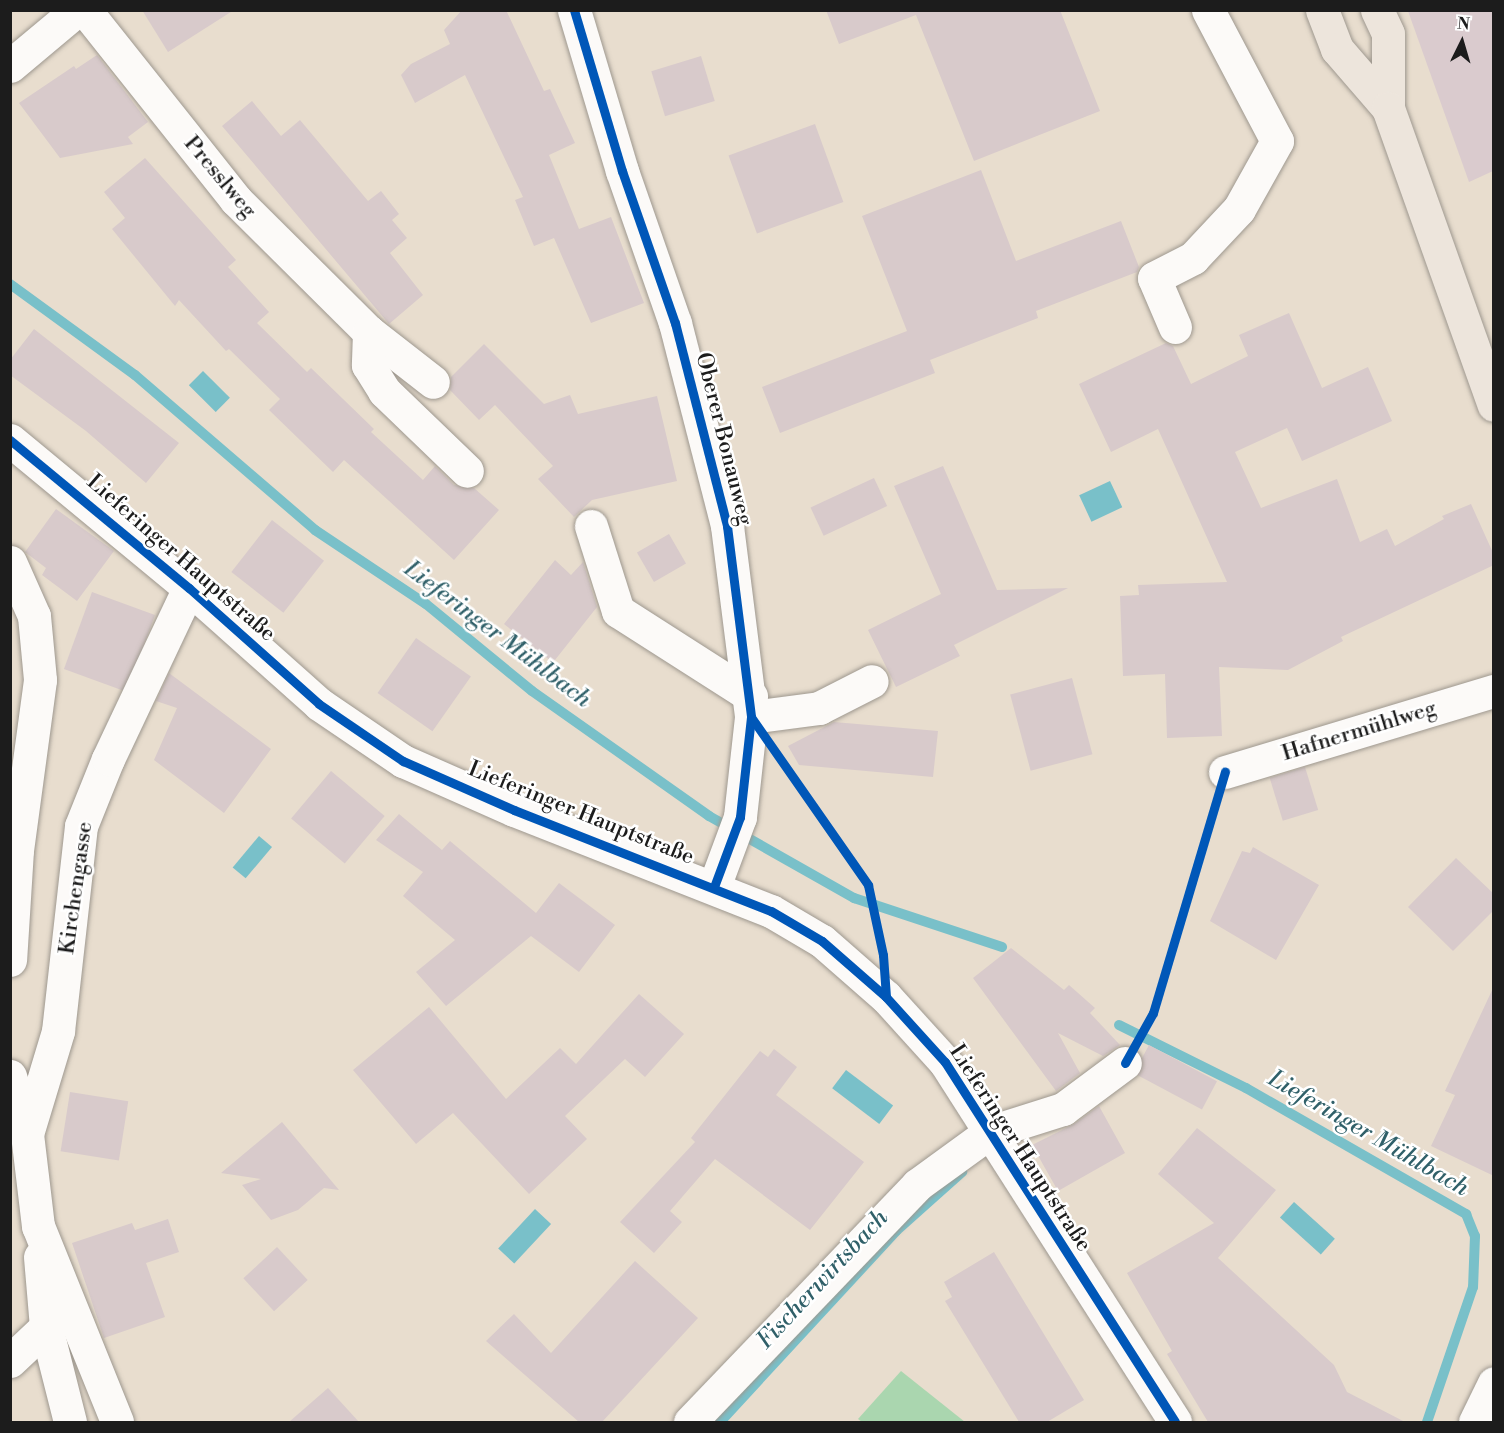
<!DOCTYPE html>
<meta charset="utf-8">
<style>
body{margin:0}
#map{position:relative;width:1504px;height:1433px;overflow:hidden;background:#e8ddce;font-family:"Libre Bodoni",serif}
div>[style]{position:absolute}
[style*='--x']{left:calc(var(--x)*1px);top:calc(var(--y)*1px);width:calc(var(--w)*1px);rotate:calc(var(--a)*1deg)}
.industrial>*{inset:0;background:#dacbce}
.green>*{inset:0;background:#aad6af}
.water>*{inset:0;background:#79c0c9;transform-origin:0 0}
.stream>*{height:10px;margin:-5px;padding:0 5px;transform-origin:5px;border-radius:5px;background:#79c0c9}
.building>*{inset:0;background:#d8cacb;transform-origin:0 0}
.roads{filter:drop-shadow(0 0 2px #9e988f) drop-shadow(0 0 2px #9e988f)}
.minor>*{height:33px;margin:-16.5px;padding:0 16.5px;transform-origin:16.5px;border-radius:16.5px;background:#fcfaf8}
.major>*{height:33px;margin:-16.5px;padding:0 16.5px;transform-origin:16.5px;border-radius:16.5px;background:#ede5dc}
.cycleway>*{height:9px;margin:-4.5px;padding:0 4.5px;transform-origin:4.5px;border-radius:4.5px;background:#0057b8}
span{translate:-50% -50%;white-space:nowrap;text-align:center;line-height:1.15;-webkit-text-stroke:5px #fff;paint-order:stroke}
.street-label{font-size:22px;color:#1c1c1c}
.water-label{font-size:24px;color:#306069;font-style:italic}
.frame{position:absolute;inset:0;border:12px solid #1c1c1c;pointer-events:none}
.north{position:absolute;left:1432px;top:12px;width:60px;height:60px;-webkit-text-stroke:4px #fff;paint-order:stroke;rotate:5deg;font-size:16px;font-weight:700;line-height:24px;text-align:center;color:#1c1c1c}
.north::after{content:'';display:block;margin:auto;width:21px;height:27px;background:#1c1c1c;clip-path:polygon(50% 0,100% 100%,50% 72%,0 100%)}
</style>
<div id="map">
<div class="industrial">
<i style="clip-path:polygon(1408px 11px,1493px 11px,1493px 171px,1469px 182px)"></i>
</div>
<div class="green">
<i style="clip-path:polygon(901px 1371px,965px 1422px,862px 1422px,858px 1419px)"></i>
</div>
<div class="water">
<i style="left:203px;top:371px;width:38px;height:20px;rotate:45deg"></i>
<i style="left:1110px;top:481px;width:29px;height:34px;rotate:65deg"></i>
<i style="left:259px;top:836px;width:17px;height:41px;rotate:40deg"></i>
<i style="left:846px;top:1070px;width:59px;height:23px;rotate:37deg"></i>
<i style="left:1294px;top:1202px;width:55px;height:21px;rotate:42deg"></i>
<i style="left:535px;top:1209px;width:22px;height:54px;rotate:43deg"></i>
</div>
<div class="stream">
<i style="--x:10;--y:284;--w:155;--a:36.1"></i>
<i style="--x:135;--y:375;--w:238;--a:40.7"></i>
<i style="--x:315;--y:530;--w:133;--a:33.7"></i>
<i style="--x:426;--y:604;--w:137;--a:39.4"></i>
<i style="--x:532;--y:691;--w:217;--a:35.2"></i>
<i style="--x:709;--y:816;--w:167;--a:29.5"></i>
<i style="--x:854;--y:898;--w:156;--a:18.3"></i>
<i style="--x:1119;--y:1025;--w:142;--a:26.4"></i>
<i style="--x:1246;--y:1088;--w:254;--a:29.8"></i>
<i style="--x:1466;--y:1214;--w:24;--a:68"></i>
<i style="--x:1475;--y:1236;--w:51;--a:92.2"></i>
<i style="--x:1473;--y:1287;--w:143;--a:108.8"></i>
<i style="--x:720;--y:1422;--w:260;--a:-47.3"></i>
<i style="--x:896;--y:1231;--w:89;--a:-41.8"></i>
</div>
<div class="building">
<i style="clip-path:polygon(142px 10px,234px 10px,168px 52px)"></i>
<i style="clip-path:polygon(462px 10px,506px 10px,544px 91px,550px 89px,575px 143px,549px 155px,579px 229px,611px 217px,644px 303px,591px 323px,554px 238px,534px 246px,515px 200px,523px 197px,465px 75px,415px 103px,401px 75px,411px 64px,450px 44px,444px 30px)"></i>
<i style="clip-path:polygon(826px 10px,1060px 10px,1100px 111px,974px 161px,916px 15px,839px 44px)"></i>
<i style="clip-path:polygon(97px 55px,148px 122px,128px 137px,133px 144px,60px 158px,19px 103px,74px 66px,76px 69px)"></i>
<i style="left:701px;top:56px;width:47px;height:52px;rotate:73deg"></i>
<i style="clip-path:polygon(252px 101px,281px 136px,300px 120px,368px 201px,381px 191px,399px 214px,392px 220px,407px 238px,390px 253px,423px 295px,389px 324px,222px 126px)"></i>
<i style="left:815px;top:124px;width:83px;height:92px;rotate:70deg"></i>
<i style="clip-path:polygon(145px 158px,236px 260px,228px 267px,269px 312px,257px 323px,307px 372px,311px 368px,374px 429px,371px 432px,423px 480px,435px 466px,454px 485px,474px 488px,499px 510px,454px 560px,344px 460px,333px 472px,269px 410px,280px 399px,229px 349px,226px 351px,179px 300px,175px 306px,112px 229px,125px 218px,104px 192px)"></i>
<i style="clip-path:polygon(981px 170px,1016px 261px,1121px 221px,1139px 267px,1137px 272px,1036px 311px,1038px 318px,930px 360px,935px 373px,780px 433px,762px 387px,907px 331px,862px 216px)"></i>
<i style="clip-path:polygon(1289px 313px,1322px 388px,1368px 367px,1392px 421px,1302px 461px,1287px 428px,1235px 452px,1261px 508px,1337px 479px,1360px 542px,1387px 529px,1395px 546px,1444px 519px,1442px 516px,1471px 504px,1494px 555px,1494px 565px,1341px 637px,1343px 641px,1288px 670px,1219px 667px,1222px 736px,1167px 738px,1165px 674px,1123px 676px,1120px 596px,1139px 595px,1138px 585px,1227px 582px,1158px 429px,1111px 452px,1079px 384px,1166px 343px,1173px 346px,1191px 384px,1248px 356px,1239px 335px)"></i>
<i style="clip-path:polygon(34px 329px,179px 443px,146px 483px,86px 431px,10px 375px,10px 360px)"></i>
<i style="clip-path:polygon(484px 344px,544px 404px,570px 395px,578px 414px,657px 396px,677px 481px,592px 500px,574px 517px,538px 479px,553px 466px,495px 405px,479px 420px,450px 390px,451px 377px)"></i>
<i style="clip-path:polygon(943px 466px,997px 590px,1068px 588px,954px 645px,960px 656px,896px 687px,868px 630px,941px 594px,894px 486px)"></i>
<i style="left:874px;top:478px;width:31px;height:70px;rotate:65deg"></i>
<i style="clip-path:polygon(56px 509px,114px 551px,77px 601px,42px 575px,46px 568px,25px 552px)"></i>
<i style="left:272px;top:520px;width:66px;height:66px;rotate:38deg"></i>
<i style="left:669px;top:534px;width:34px;height:37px;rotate:60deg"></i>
<i style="clip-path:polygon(555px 560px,571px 575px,583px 562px,597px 607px,555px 660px,551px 661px,504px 624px)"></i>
<i style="left:92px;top:592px;width:67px;height:82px;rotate:20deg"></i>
<i style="left:416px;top:638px;width:67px;height:67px;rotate:35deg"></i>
<i style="clip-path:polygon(169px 673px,271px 749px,224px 813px,154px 760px,177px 708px,156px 701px)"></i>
<i style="left:1072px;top:678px;width:79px;height:64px;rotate:75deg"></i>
<i style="clip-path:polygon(834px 722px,938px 731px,933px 777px,799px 765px,788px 746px)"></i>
<i style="left:1305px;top:767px;width:45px;height:37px;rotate:73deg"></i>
<i style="left:331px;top:771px;width:70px;height:62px;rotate:40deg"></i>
<i style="clip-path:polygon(399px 814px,442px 850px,450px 841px,536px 913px,559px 883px,615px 925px,579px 972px,531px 936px,446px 1006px,416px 972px,455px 940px,403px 896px,423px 872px,376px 840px)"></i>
<i style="clip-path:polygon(1253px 847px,1319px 885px,1276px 960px,1210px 921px,1242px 851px,1250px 853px)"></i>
<i style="clip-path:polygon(1456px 858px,1494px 894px,1494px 910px,1453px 951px,1408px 907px)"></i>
<i style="clip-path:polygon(1011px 948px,1064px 990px,1069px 985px,1095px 1008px,1090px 1013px,1120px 1045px,1103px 1056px,1058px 1033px,1080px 1073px,1056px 1091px,973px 978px)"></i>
<i style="clip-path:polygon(1494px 986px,1494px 1176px,1431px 1146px,1455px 1095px,1445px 1091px)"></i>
<i style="clip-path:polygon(639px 994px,684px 1034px,645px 1077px,625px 1059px,565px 1116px,587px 1139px,529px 1194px,453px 1113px,416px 1144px,353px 1070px,429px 1007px,506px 1099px,560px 1048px,576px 1064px)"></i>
<i style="left:1149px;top:1045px;width:77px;height:32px;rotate:28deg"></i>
<i style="clip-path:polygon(774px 1049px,797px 1067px,776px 1095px,864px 1162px,810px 1230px,715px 1159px,670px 1211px,682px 1222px,654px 1253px,620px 1222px,695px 1142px,691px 1138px,760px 1051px,768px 1057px)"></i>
<i style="left:70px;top:1092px;width:59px;height:60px;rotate:9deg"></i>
<i style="clip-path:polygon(1099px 1106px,1125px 1153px,1058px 1191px,1032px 1145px,1074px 1124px)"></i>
<i style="clip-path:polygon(282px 1122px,339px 1190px,324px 1188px,298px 1210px,271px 1220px,242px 1185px,261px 1179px,221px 1173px)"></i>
<i style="clip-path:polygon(1197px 1128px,1276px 1190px,1218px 1258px,1334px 1365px,1347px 1392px,1405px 1422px,1208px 1422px,1167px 1354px,1172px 1351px,1127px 1273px,1214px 1223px,1158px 1174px)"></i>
<i style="clip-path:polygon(168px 1219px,179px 1252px,146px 1263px,165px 1317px,104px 1338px,72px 1243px,132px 1223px,135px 1230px)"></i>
<i style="left:277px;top:1247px;width:45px;height:46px;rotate:47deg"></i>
<i style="clip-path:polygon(994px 1252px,1084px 1400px,1047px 1422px,1019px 1422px,945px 1301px,952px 1297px,944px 1282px)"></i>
<i style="clip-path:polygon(635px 1261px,698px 1318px,602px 1422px,579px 1422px,486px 1341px,514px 1314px,551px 1353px)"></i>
<i style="clip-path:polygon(328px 1388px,359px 1422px,289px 1422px)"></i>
</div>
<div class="roads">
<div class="minor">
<i style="--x:85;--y:10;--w:243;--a:51.5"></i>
<i style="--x:236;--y:200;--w:187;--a:44.8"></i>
<i style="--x:369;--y:332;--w:81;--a:38"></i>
<i style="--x:574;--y:10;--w:168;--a:73.4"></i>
<i style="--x:622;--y:171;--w:161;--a:70.8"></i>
<i style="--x:675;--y:323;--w:210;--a:75.6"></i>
<i style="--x:727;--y:526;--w:193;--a:82.8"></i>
<i style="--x:751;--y:717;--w:101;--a:96.3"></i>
<i style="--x:740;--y:817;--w:75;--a:110.4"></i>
<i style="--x:10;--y:66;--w:87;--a:-39.9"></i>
<i style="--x:1175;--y:327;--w:53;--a:-113.2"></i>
<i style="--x:1154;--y:278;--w:44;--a:-27.1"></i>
<i style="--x:1193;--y:258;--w:67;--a:-46.8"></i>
<i style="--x:1239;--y:209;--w:78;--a:-60.8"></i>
<i style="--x:1277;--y:141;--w:148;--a:-117.8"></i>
<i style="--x:369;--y:332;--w:33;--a:92"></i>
<i style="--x:368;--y:365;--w:31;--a:58"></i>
<i style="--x:384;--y:391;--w:115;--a:43.9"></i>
<i style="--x:10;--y:440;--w:232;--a:39.6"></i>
<i style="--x:189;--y:588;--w:174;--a:41.7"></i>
<i style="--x:319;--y:704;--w:102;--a:34.2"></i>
<i style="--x:403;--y:761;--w:121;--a:23.8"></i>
<i style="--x:514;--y:810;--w:276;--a:21.5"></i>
<i style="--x:771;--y:911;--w:59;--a:30.5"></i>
<i style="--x:822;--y:941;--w:85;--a:41.2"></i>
<i style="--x:886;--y:997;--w:88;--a:47.8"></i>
<i style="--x:945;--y:1062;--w:427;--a:57.4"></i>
<i style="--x:591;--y:526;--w:89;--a:72.4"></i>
<i style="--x:618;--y:611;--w:158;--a:32.6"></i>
<i style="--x:10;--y:562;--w:59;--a:66"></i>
<i style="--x:34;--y:616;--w:64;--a:84.6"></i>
<i style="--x:40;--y:680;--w:172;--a:97.7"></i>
<i style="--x:17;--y:850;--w:110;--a:93.6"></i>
<i style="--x:751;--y:717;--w:69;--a:-7.5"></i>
<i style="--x:819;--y:708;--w:59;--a:-27"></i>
<i style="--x:1225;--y:772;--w:281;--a:-16.8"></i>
<i style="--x:10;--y:1076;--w:60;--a:73.7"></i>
<i style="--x:27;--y:1134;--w:93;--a:83.2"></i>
<i style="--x:38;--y:1226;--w:211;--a:68"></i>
<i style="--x:27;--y:1134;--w:108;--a:-73.2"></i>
<i style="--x:58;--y:1031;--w:206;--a:-83.6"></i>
<i style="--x:81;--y:826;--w:72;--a:-68.1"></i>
<i style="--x:108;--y:759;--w:189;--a:-64.7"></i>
<i style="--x:40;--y:1257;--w:70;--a:85.1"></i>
<i style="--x:46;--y:1327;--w:98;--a:75.8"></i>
<i style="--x:10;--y:1361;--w:50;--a:-43.4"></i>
<i style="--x:690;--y:1422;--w:328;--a:-46.2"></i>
<i style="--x:917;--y:1185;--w:90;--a:-36"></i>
<i style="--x:990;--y:1132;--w:77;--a:-17.5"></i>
<i style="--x:1063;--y:1109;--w:77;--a:-36.6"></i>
<i style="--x:1475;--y:1422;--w:43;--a:-64"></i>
</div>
<div class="major">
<i style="--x:1322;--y:10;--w:42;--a:69"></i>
<i style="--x:1337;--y:49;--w:78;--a:49.2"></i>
<i style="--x:1377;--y:10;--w:26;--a:65"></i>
<i style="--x:1388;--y:34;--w:74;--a:90"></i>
<i style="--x:1388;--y:108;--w:315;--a:70.4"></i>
</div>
</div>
<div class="cycleway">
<i style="--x:574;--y:10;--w:168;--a:73.4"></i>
<i style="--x:622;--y:171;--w:161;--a:70.8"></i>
<i style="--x:675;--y:323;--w:210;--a:75.6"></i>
<i style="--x:727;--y:526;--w:193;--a:82.8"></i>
<i style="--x:751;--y:717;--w:101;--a:96.3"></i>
<i style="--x:740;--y:817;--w:75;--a:110.4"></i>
<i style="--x:10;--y:440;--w:232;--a:39.6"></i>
<i style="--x:189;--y:588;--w:174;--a:41.7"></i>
<i style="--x:319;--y:704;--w:102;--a:34.2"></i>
<i style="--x:403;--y:761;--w:121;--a:23.8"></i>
<i style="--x:514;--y:810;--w:276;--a:21.5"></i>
<i style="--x:771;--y:911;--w:59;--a:30.5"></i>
<i style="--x:822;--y:941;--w:85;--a:41.2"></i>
<i style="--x:886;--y:997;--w:88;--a:47.8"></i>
<i style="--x:945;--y:1062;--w:427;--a:57.4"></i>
<i style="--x:751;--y:717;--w:205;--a:55.1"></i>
<i style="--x:868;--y:885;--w:72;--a:77.9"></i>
<i style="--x:883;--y:955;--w:42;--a:85.9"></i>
<i style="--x:1125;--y:1063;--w:57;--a:-60.8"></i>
<i style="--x:1153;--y:1013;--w:252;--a:-73.4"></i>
</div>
<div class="street-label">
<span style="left:220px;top:177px;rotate:50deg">Presslweg</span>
<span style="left:724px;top:439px;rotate:76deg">Oberer Bonauweg</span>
<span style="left:181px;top:558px;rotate:41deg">Lieferinger Hauptstraße</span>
<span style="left:1359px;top:731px;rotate:-17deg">Hafnermühlweg</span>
<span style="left:581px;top:813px;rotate:22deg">Lieferinger Hauptstraße</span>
<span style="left:76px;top:888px;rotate:-82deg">Kirchengasse</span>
<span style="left:1020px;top:1148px;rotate:57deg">Lieferinger Hauptstraße</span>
</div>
<div class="water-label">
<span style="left:497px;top:635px;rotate:37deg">Lieferinger Mühlbach</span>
<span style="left:1368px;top:1134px;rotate:30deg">Lieferinger Mühlbach</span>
<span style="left:823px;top:1280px;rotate:-47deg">Fischerwirtsbach</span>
</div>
<div class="frame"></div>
<div class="north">N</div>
</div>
